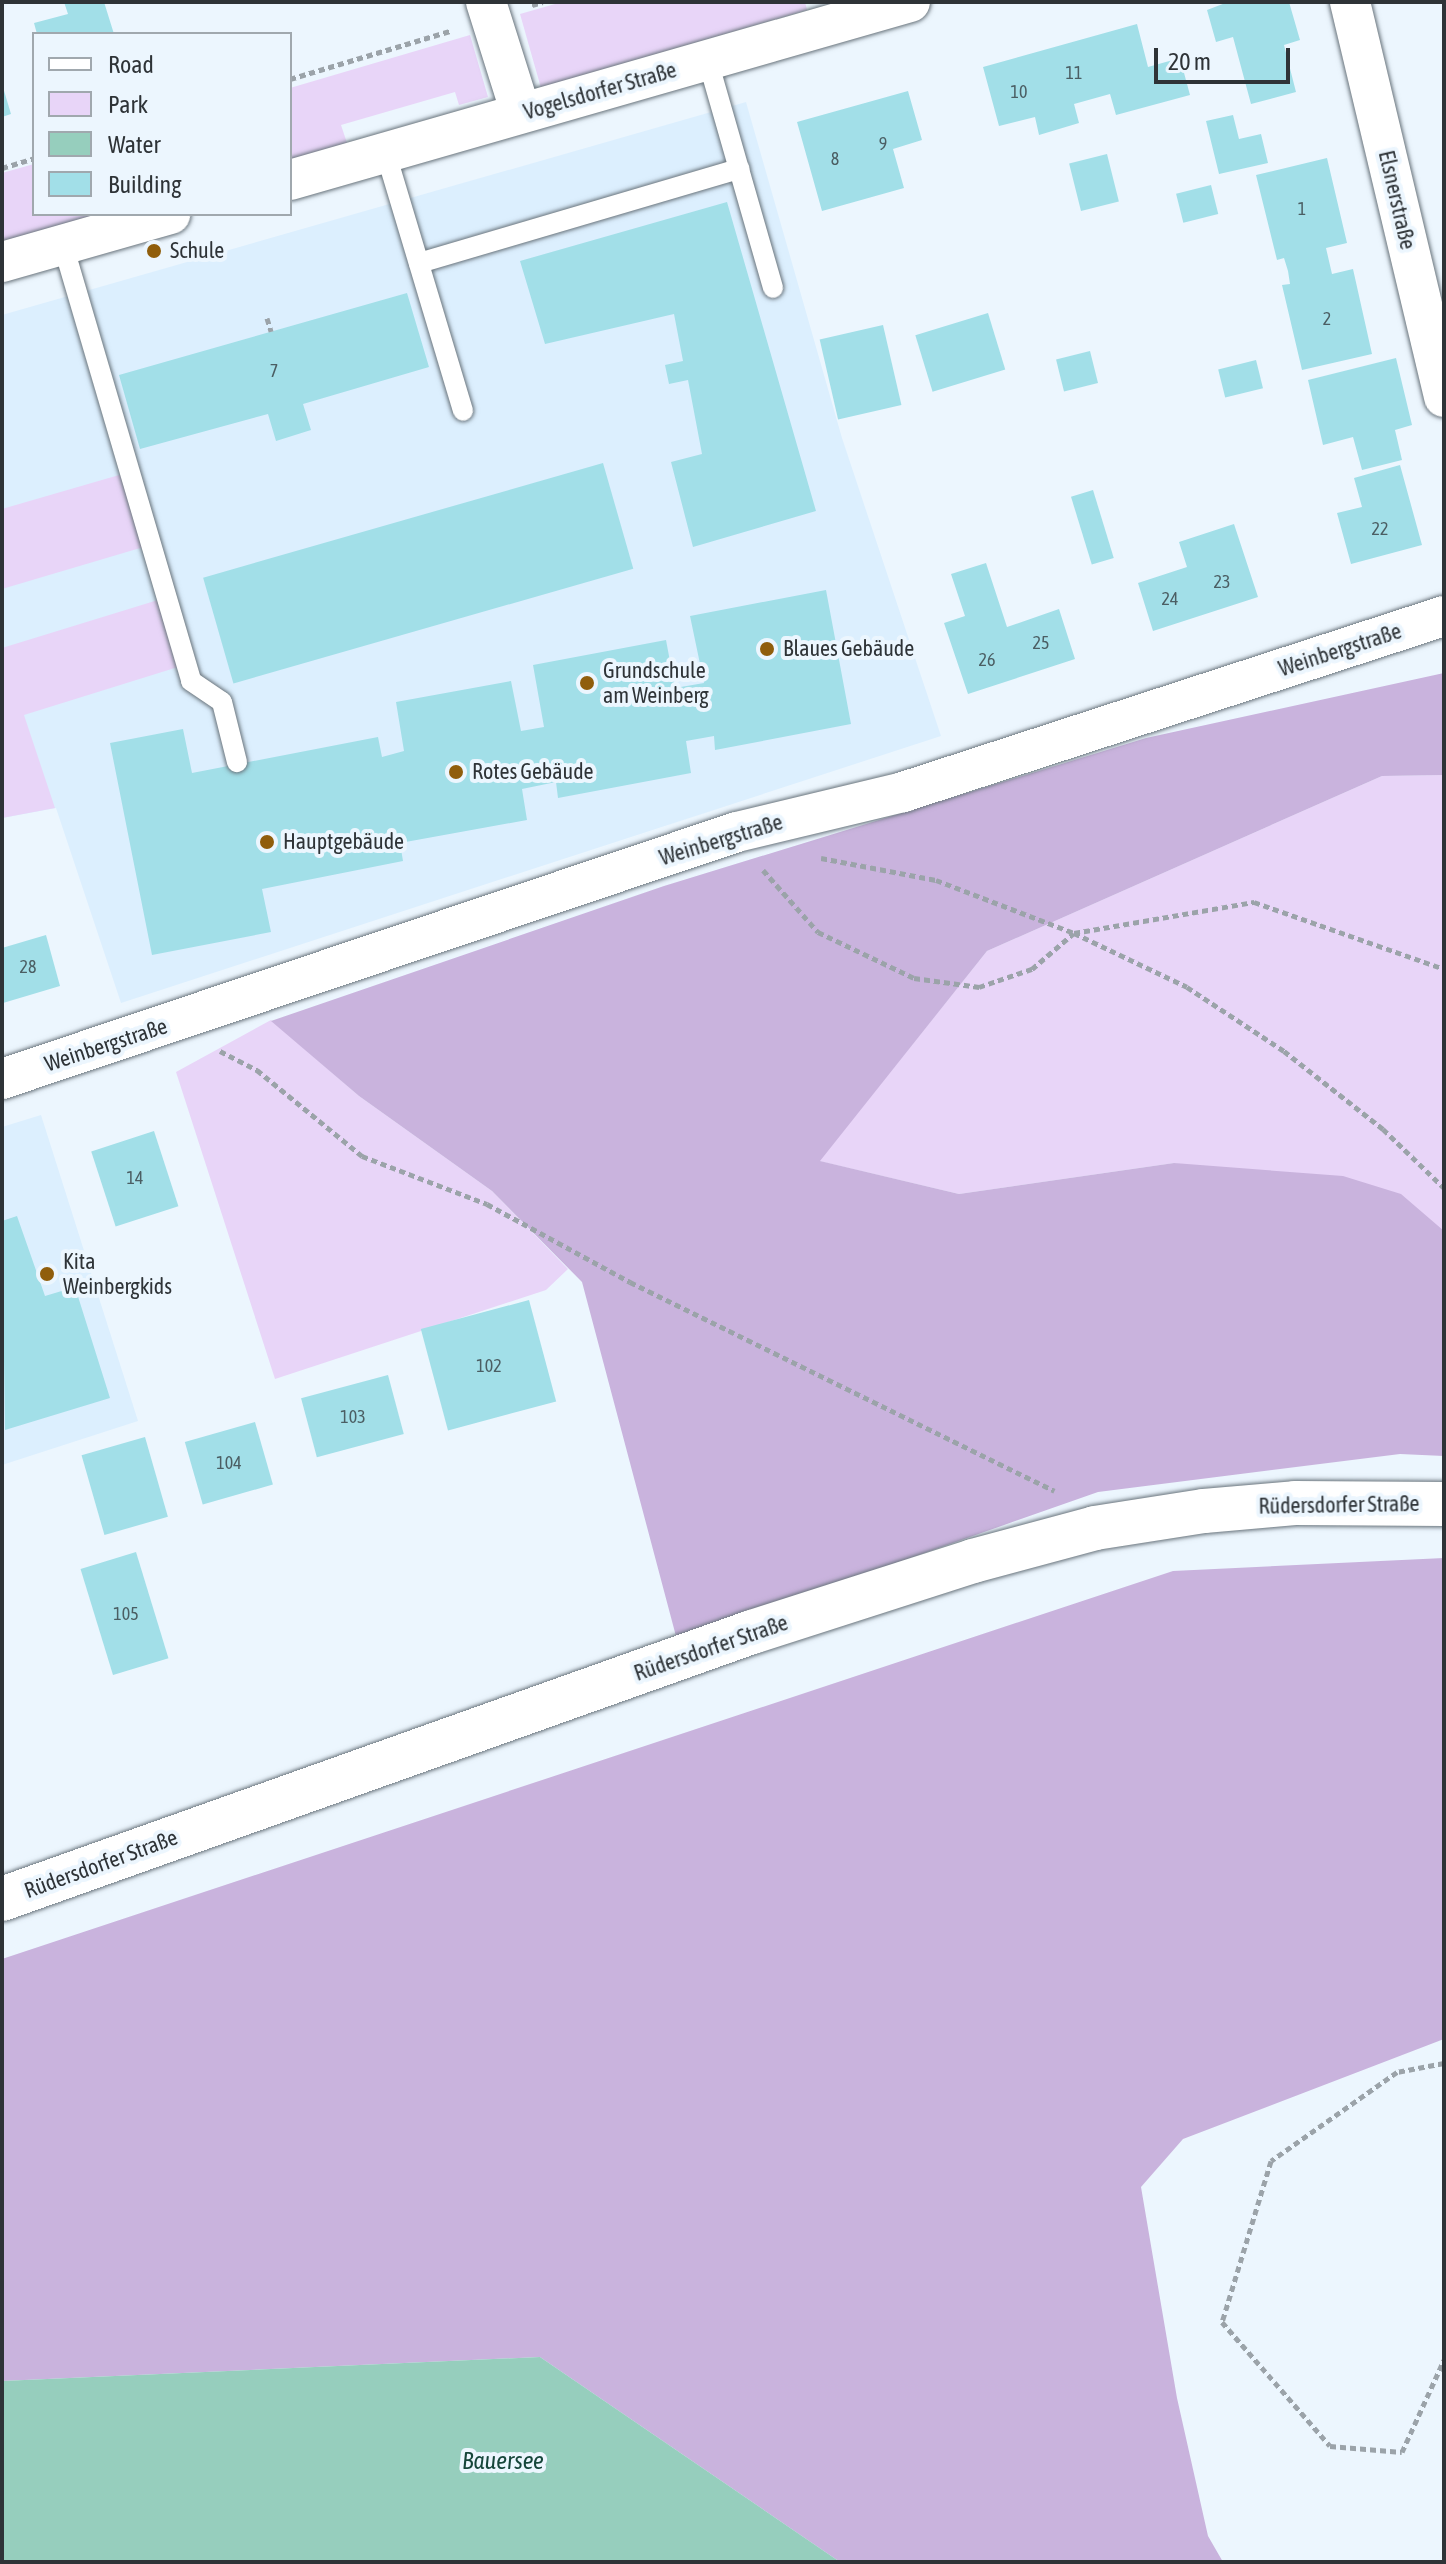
<!DOCTYPE html>
<meta charset="utf-8">
<style>
body{margin:0}
#map{position:relative;width:1446px;height:2564px;overflow:hidden;background:#ecf6fe;font-family:"Asap Condensed",sans-serif}
div>[style]{position:absolute}
[style*='--x']{left:calc(var(--x)*1px);top:calc(var(--y)*1px);width:calc(var(--w)*1px);rotate:calc(var(--a)*1deg)}
.built>*{inset:0;background:#dceffe}
.green>*{inset:0;background:#e8d5f8}
.forest>*{inset:0;background:#c9b3dd}
.water>*{inset:0;background:#96cebd}
.building>*{inset:0;background:#a2dfe8;transform-origin:0 0}
.path>*{height:5px;margin-top:-2.5px;transform-origin:0;background:repeating-linear-gradient(90deg,#9ba3a9 0 6px,transparent 0 10px)}
.roads{filter:drop-shadow(0 0 2px #69747c) drop-shadow(0 0 2px #69747c)}
.service>*{height:20px;margin:-10px;padding:0 10px;transform-origin:10px;border-radius:10px;background:#fff}
.minor>*{height:40px;margin:-20px;padding:0 20px;transform-origin:20px;border-radius:20px;background:#fff}
.secondary>*{height:44px;margin:-22px;padding:0 22px;transform-origin:22px;border-radius:22px;background:#fff}
.dots>*{width:22px;height:22px;translate:-50% -50%;box-sizing:border-box;border:4px solid #ecf6fe;border-radius:50%}
span{translate:-50% -50%;white-space:nowrap;text-align:center;line-height:1.15;-webkit-text-stroke:8px #ecf6fe;paint-order:stroke}
.number-label{font-size:18px;color:#4b5e63}
.number-label span{-webkit-text-stroke-width:0}
.street-label{font-size:22px;color:#2e3337}
.poi-label{font-size:22px;color:#2e3337}
.left{translate:0 -50%;text-align:left}
.water-label{font-size:24px;color:#16463a;font-style:italic}
.frame{position:absolute;inset:0;border:4px solid #2e3337;pointer-events:none}
.legend{position:absolute;left:32px;top:32px;width:260px;height:184px;box-sizing:border-box;background:#ecf6fe;border:2px solid #a0a8ae;margin:0;padding:10px 14px;list-style:none;font-size:24px;color:#2e3337}
.legend li{display:flex;align-items:center;gap:16px;height:40px}
.legend b{width:40px;border:2px solid #a0a8ae}
.scale{position:absolute;left:1154px;top:48px;width:136px;height:36px;box-sizing:border-box;border:4px solid #2e3337;border-top:0;padding-left:10px;font-size:24px;line-height:28px;white-space:nowrap;color:#2e3337;-webkit-text-stroke:6px #ecf6fe;paint-order:stroke}
</style>
<div id="map">
<div class="built">
<i style="clip-path:polygon(746px 102px,842px 438px,941px 736px,121px 1003px,56px 808px,2px 818px,2px 315px)"></i>
<i style="clip-path:polygon(41px 1115px,138px 1421px,2px 1465px,2px 1127px)"></i>
</div>
<div class="green">
<i style="clip-path:polygon(562px 2px,805px 2px,807px 10px,541px 88px,520px 14px)"></i>
<i style="clip-path:polygon(470px 35px,488px 97px,459px 105px,455px 92px,341px 125px,347px 143px,290px 160px,290px 88px)"></i>
<i style="clip-path:polygon(34px 164px,34px 214px,107px 214px,2px 245px,2px 173px)"></i>
<i style="clip-path:polygon(126px 473px,147px 546px,2px 589px,2px 509px)"></i>
<i style="clip-path:polygon(158px 600px,178px 667px,24px 715px,55px 808px,2px 818px,2px 648px)"></i>
<i style="clip-path:polygon(1444px 775px,1444px 1231px,1174px 1163px,959px 1194px,819px 1161px,987px 951px,1382px 776px)"></i>
<i style="clip-path:polygon(271px 1020px,359px 1096px,492px 1191px,568px 1269px,546px 1290px,275px 1379px,176px 1072px)"></i>
</div>
<div class="forest">
<i style="clip-path:polygon(1444px 673px,1444px 775px,1382px 776px,987px 951px,820px 1161px,959px 1194px,1174px 1163px,1343px 1176px,1401px 1194px,1444px 1231px,1444px 1456px,1400px 1454px,1098px 1492px,677px 1640px,582px 1282px,492px 1191px,359px 1096px,271px 1021px,664px 886px,1146px 738px)"></i>
<i style="clip-path:polygon(1444px 1558px,1444px 2039px,1183px 2139px,1141px 2187px,1177px 2398px,1208px 2536px,1223px 2562px,840px 2562px,540px 2357px,2px 2381px,2px 1959px,1173px 1571px)"></i>
</div>
<div class="water">
<i style="clip-path:polygon(540px 2357px,840px 2562px,2px 2562px,2px 2381px)"></i>
</div>
<div class="building">
<i style="clip-path:polygon(64px 2px,104px 2px,114px 34px,37px 34px,34px 23px,68px 14px)"></i>
<i style="clip-path:polygon(1228px 2px,1289px 2px,1300px 40px,1284px 45px,1296px 92px,1251px 104px,1233px 37px,1216px 42px,1207px 10px)"></i>
<i style="clip-path:polygon(1137px 24px,1148px 67px,1180px 58px,1190px 95px,1116px 115px,1110px 94px,1074px 104px,1079px 123px,1039px 135px,1035px 117px,999px 126px,983px 67px)"></i>
<i style="clip-path:polygon(2px 84px,11px 114px,2px 117px)"></i>
<i style="clip-path:polygon(908px 91px,922px 140px,893px 149px,904px 188px,822px 211px,797px 122px)"></i>
<i style="clip-path:polygon(1233px 115px,1239px 139px,1261px 134px,1268px 163px,1219px 174px,1206px 121px)"></i>
<i style="left:1107px;top:154px;width:49px;height:39px;rotate:76deg"></i>
<i style="clip-path:polygon(1327px 158px,1347px 243px,1326px 248px,1332px 274px,1353px 269px,1372px 354px,1302px 370px,1282px 285px,1290px 284px,1288px 271px,1284px 258px,1277px 260px,1256px 175px)"></i>
<i style="left:1211px;top:185px;width:30px;height:36px;rotate:76deg"></i>
<i style="clip-path:polygon(727px 202px,816px 511px,693px 547px,671px 462px,702px 454px,688px 380px,669px 384px,665px 365px,683px 361px,674px 314px,545px 344px,520px 261px)"></i>
<i style="clip-path:polygon(407px 293px,429px 367px,303px 404px,311px 430px,276px 441px,268px 414px,140px 449px,119px 375px)"></i>
<i style="left:988px;top:313px;width:59px;height:76px;rotate:73deg"></i>
<i style="left:883px;top:325px;width:82px;height:65px;rotate:77deg"></i>
<i style="left:1090px;top:351px;width:33px;height:35px;rotate:76deg"></i>
<i style="clip-path:polygon(1396px 358px,1412px 425px,1395px 430px,1402px 460px,1362px 470px,1353px 437px,1323px 445px,1308px 380px)"></i>
<i style="left:1256px;top:360px;width:29px;height:39px;rotate:76deg"></i>
<i style="left:603px;top:463px;width:110px;height:416px;rotate:74deg"></i>
<i style="clip-path:polygon(1400px 465px,1422px 545px,1351px 564px,1337px 513px,1362px 507px,1354px 478px)"></i>
<i style="left:1093px;top:490px;width:71px;height:23px;rotate:73deg"></i>
<i style="clip-path:polygon(1234px 524px,1258px 597px,1153px 631px,1138px 583px,1187px 567px,1179px 542px)"></i>
<i style="clip-path:polygon(986px 563px,1007px 627px,1059px 609px,1075px 659px,968px 694px,944px 623px,965px 616px,951px 574px)"></i>
<i style="clip-path:polygon(826px 590px,851px 724px,715px 750px,714px 736px,686px 741px,691px 773px,558px 798px,556px 782px,522px 789px,527px 820px,400px 843px,403px 861px,262px 889px,271px 932px,152px 955px,110px 743px,183px 729px,192px 773px,378px 737px,382px 757px,404px 751px,396px 702px,511px 681px,521px 731px,544px 727px,533px 665px,666px 640px,675px 688px,704px 683px,690px 616px)"></i>
<i style="clip-path:polygon(46px 935px,60px 986px,3px 1003px,2px 948px)"></i>
<i style="left:154px;top:1131px;width:79px;height:66px;rotate:72deg"></i>
<i style="clip-path:polygon(17px 1216px,45px 1296px,75px 1287px,110px 1398px,5px 1430px,2px 1221px)"></i>
<i style="left:529px;top:1300px;width:105px;height:112px;rotate:75deg"></i>
<i style="left:388px;top:1375px;width:61px;height:90px;rotate:75deg"></i>
<i style="left:255px;top:1422px;width:65px;height:73px;rotate:74deg"></i>
<i style="left:145px;top:1437px;width:83px;height:66px;rotate:74deg"></i>
<i style="left:136px;top:1552px;width:111px;height:58px;rotate:73deg"></i>
</div>
<div class="path">
<i style="--x:532;--y:5;--w:11;--a:-15"></i>
<i style="--x:290;--y:79;--w:167;--a:-16.7"></i>
<i style="--x:2;--y:168;--w:34;--a:-17"></i>
<i style="--x:267;--y:318;--w:14;--a:73"></i>
<i style="--x:821;--y:858;--w:117;--a:10.8"></i>
<i style="--x:936;--y:880;--w:148;--a:21"></i>
<i style="--x:1074;--y:933;--w:125;--a:25.5"></i>
<i style="--x:1187;--y:987;--w:116;--a:33.4"></i>
<i style="--x:1284;--y:1051;--w:126;--a:38.2"></i>
<i style="--x:1383;--y:1129;--w:85;--a:44"></i>
<i style="--x:763;--y:870;--w:83;--a:48.4"></i>
<i style="--x:818;--y:932;--w:106;--a:25.6"></i>
<i style="--x:914;--y:978;--w:66;--a:7.9"></i>
<i style="--x:979;--y:987;--w:56;--a:-18.8"></i>
<i style="--x:1032;--y:969;--w:55;--a:-40.6"></i>
<i style="--x:1074;--y:933;--w:183;--a:-9.8"></i>
<i style="--x:1254;--y:902;--w:201;--a:19.4"></i>
<i style="--x:220;--y:1051;--w:42;--a:27.2"></i>
<i style="--x:257;--y:1070;--w:136;--a:39.3"></i>
<i style="--x:362;--y:1156;--w:134;--a:21"></i>
<i style="--x:487;--y:1204;--w:163;--a:28.6"></i>
<i style="--x:630;--y:1282;--w:473;--a:26.2"></i>
<i style="--x:1444;--y:2063;--w:48;--a:169.2"></i>
<i style="--x:1397;--y:2072;--w:154;--a:144.8"></i>
<i style="--x:1271;--y:2161;--w:168;--a:106.9"></i>
<i style="--x:1222;--y:2322;--w:164;--a:48.9"></i>
<i style="--x:1330;--y:2446;--w:72;--a:4.8"></i>
<i style="--x:1402;--y:2452;--w:101;--a:-65.5"></i>
</div>
<div class="roads">
<div class="service">
<i style="--x:708;--y:61;--w:236;--a:74"></i>
<i style="--x:386;--y:154;--w:268;--a:73.3"></i>
<i style="--x:63;--y:245;--w:454;--a:73.6"></i>
<i style="--x:191;--y:681;--w:37;--a:34"></i>
<i style="--x:222;--y:702;--w:62;--a:76"></i>
<i style="--x:419;--y:263;--w:334;--a:-16.4"></i>
</div>
<div class="minor">
<i style="--x:486;--y:2;--w:116;--a:72.5"></i>
<i style="--x:1350;--y:2;--w:406;--a:76.6"></i>
<i style="--x:290;--y:180;--w:645;--a:-16.02"></i>
<i style="--x:2;--y:262;--w:175;--a:-15.9"></i>
<i style="--x:2;--y:1079;--w:775;--a:-18.58"></i>
<i style="--x:737;--y:832;--w:171;--a:-13.5"></i>
<i style="--x:903;--y:792;--w:569;--a:-18.02"></i>
</div>
<div class="secondary">
<i style="--x:2;--y:1899;--w:796;--a:-19.6"></i>
<i style="--x:752;--y:1632;--w:232;--a:-17.8"></i>
<i style="--x:973;--y:1561;--w:126;--a:-15.1"></i>
<i style="--x:1095;--y:1528;--w:110;--a:-8.9"></i>
<i style="--x:1204;--y:1511;--w:91;--a:-5"></i>
<i style="--x:1295;--y:1503;--w:149;--a:0.4"></i>
</div>
</div>
<div class="dots">
<i style="left:154px;top:251px;background:#905e0c"></i>
<i style="left:767px;top:649px;background:#905e0c"></i>
<i style="left:587px;top:683px;background:#905e0c"></i>
<i style="left:456px;top:772px;background:#905e0c"></i>
<i style="left:267px;top:842px;background:#905e0c"></i>
<i style="left:47px;top:1274px;background:#905e0c"></i>
</div>
<div class="number-label">
<span style="left:1074px;top:73px">11</span>
<span style="left:1019px;top:92px">10</span>
<span style="left:883px;top:144px">9</span>
<span style="left:835px;top:159px">8</span>
<span style="left:1302px;top:209px">1</span>
<span style="left:1327px;top:319px">2</span>
<span style="left:274px;top:371px">7</span>
<span style="left:1380px;top:529px">22</span>
<span style="left:1222px;top:582px">23</span>
<span style="left:1170px;top:599px">24</span>
<span style="left:1041px;top:643px">25</span>
<span style="left:987px;top:660px">26</span>
<span style="left:28px;top:967px">28</span>
<span style="left:135px;top:1178px">14</span>
<span style="left:489px;top:1366px">102</span>
<span style="left:353px;top:1417px">103</span>
<span style="left:229px;top:1463px">104</span>
<span style="left:126px;top:1614px">105</span>
</div>
<div class="street-label">
<span style="left:600px;top:91px;rotate:-16deg">Vogelsdorfer Straße</span>
<span style="left:1397px;top:200px;rotate:77deg">Elsnerstraße</span>
<span style="left:1340px;top:650px;rotate:-18deg">Weinbergstraße</span>
<span style="left:721px;top:840px;rotate:-17deg">Weinbergstraße</span>
<span style="left:106px;top:1045px;rotate:-18deg">Weinbergstraße</span>
<span style="left:1339px;top:1505px;rotate:-1deg">Rüdersdorfer Straße</span>
<span style="left:711px;top:1648px;rotate:-19deg">Rüdersdorfer Straße</span>
<span style="left:101px;top:1864px;rotate:-20deg">Rüdersdorfer Straße</span>
</div>
<div class="poi-label">
<span class="left" style="left:170px;top:251px">Schule</span>
<span class="left" style="left:783px;top:649px">Blaues Gebäude</span>
<span class="left" style="left:603px;top:683px">Grundschule<br>am Weinberg</span>
<span class="left" style="left:472px;top:772px">Rotes Gebäude</span>
<span class="left" style="left:283px;top:842px">Hauptgebäude</span>
<span class="left" style="left:63px;top:1274px">Kita<br>Weinbergkids</span>
</div>
<div class="water-label">
<span style="left:503px;top:2461px">Bauersee</span>
</div>
<div class="frame"></div>
<ul class="legend">
<li><b style="height:10px;background:#fff"></b>Road</li>
<li><b style="height:22px;background:#e8d5f8"></b>Park</li>
<li><b style="height:22px;background:#96cebd"></b>Water</li>
<li><b style="height:22px;background:#a2dfe8"></b>Building</li>
</ul>
<div class="scale">20 m</div>
</div>
